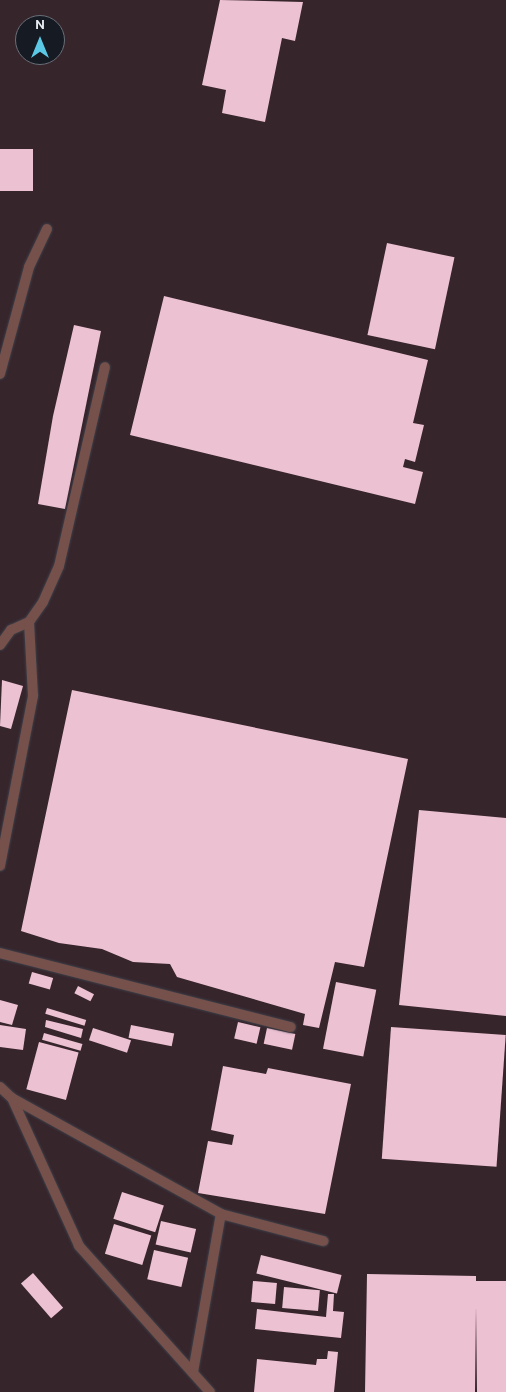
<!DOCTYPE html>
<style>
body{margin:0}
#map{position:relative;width:506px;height:1392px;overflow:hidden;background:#1e242d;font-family:Overpass,sans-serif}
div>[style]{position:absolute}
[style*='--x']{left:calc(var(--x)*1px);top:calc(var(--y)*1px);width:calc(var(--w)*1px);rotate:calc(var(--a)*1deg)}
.industrial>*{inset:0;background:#37252c}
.building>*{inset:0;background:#ecc1d2;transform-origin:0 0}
.roads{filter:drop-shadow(0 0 1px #3b4049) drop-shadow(0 0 1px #3b4049)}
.lane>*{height:10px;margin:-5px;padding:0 5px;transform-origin:5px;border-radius:5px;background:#76504b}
span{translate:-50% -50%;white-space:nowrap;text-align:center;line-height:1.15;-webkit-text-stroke:5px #151a23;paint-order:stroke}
.north{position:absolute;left:15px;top:15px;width:50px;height:50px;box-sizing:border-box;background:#151a23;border:1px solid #6a6f77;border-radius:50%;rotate:0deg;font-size:14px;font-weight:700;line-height:20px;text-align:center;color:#eaeef4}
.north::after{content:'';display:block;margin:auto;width:18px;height:22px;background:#5bc8e6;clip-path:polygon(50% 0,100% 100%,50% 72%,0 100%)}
</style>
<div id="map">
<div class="industrial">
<i style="clip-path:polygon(evenodd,0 0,506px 0,506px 1392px,0 1392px,0 0,25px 25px,55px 25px,55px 55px,25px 55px,25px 25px)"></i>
</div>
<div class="building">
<i style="clip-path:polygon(220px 0,303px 2px,295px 41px,282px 38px,265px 122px,222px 113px,226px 90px,202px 85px)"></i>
<i style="left:0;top:149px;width:33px;height:42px"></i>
<i style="left:387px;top:243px;width:69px;height:94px;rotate:12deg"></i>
<i style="clip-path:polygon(164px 296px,428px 360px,413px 423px,424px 425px,415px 462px,405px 459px,403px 467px,423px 472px,415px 504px,130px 435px)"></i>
<i style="clip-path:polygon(74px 325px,101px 331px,65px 509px,38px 504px,53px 416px)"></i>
<i style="clip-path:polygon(2px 680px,23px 686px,11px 729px,0 726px)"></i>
<i style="clip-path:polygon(72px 690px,408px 759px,364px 967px,335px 962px,319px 1028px,303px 1025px,305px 1014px,177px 977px,170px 964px,133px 962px,102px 949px,59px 943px,21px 931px)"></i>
<i style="clip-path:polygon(419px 810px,506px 818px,506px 1016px,399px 1005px)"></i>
<i style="left:32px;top:972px;width:22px;height:12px;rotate:16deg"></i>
<i style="left:336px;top:982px;width:41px;height:68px;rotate:11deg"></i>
<i style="left:78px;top:986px;width:18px;height:8px;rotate:27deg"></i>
<i style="clip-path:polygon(0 1000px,18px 1005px,12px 1025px,0 1022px)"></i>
<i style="left:47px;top:1008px;width:41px;height:6px;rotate:17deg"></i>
<i style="clip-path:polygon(46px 1020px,83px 1029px,81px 1038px,45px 1027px)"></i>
<i style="left:238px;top:1022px;width:23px;height:17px;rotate:13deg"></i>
<i style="clip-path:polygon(0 1025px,26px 1029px,23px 1050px,0 1047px)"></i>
<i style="left:131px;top:1025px;width:44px;height:13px;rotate:11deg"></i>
<i style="left:391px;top:1027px;width:115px;height:132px;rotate:4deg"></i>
<i style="left:93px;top:1028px;width:40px;height:13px;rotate:18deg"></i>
<i style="left:267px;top:1028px;width:29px;height:16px;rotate:12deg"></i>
<i style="left:44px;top:1033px;width:40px;height:7px;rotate:16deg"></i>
<i style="left:39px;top:1042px;width:41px;height:49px;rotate:15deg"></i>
<i style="clip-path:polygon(223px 1066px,266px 1074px,268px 1068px,351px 1084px,325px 1214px,198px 1193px,208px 1141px,232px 1145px,234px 1135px,211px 1130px)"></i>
<i style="left:122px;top:1192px;width:44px;height:28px;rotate:18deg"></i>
<i style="left:161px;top:1221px;width:36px;height:24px;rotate:13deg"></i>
<i style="left:114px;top:1224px;width:39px;height:31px;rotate:17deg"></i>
<i style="left:154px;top:1250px;width:35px;height:30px;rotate:13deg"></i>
<i style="left:261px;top:1255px;width:83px;height:19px;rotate:14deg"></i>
<i style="left:33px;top:1273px;width:46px;height:16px;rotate:49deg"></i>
<i style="clip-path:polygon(367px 1274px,476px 1276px,476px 1281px,506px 1281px,506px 1392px,477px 1392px,476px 1307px,475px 1392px,365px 1392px)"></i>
<i style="left:253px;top:1281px;width:24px;height:21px;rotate:5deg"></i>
<i style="left:284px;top:1287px;width:36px;height:21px;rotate:5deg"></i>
<i style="clip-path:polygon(328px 1294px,334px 1294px,333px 1311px,344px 1312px,341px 1338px,255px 1329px,257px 1309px,326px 1317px)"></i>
<i style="clip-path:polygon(328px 1351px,338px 1352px,334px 1392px,254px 1392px,257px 1359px,316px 1365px,317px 1359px,327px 1359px)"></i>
</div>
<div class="roads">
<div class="lane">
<i style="--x:0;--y:374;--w:111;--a:-74.8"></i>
<i style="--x:29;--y:267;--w:42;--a:-64.7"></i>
<i style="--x:29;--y:622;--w:24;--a:-55"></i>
<i style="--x:43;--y:602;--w:39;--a:-66"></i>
<i style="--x:59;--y:566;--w:204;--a:-77"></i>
<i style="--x:0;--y:645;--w:19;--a:-54"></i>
<i style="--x:11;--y:630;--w:20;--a:-24"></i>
<i style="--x:29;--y:622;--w:74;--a:86.9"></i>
<i style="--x:33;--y:696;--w:173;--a:101"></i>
<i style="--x:0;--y:953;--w:300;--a:14.3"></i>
<i style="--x:0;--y:1087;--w:16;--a:43"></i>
<i style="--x:12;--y:1098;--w:162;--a:65.6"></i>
<i style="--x:79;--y:1246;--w:196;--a:48.1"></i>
<i style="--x:12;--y:1098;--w:239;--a:29"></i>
<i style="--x:221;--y:1214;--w:106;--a:14.8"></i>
<i style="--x:193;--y:1372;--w:160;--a:-80"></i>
</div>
</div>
<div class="north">N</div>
</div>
